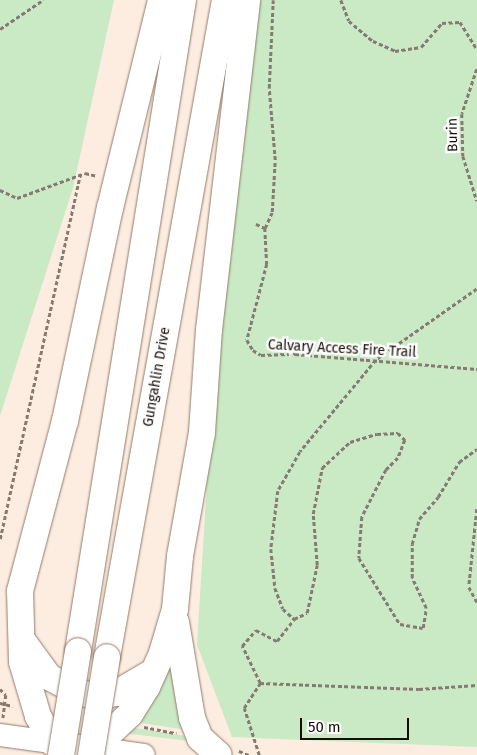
<!DOCTYPE html>
<style>
body{margin:0}
#map{position:relative;width:477px;height:755px;overflow:hidden;background:#fdede1;font-family:"Fira Sans",sans-serif}
div>[style]{position:absolute}
[style*='--x']{left:calc(var(--x)*1px);top:calc(var(--y)*1px);width:calc(var(--w)*1px);rotate:calc(var(--a)*1deg)}
.green>*{inset:0;background:#c9eac5}
.path>*{height:2.5px;margin-top:-1.25px;transform-origin:0;background:repeating-linear-gradient(90deg,#867a71 0 4px,transparent 0 6.5px)}
.roads{filter:drop-shadow(0 0 1px #937b69) drop-shadow(0 0 1px #937b69)}
.primary>*{height:22px;margin:-11px;padding:0 11px;transform-origin:11px;border-radius:11px;background:#fff}
.motorway>*{height:26px;margin:-13px;padding:0 13px;transform-origin:13px;border-radius:13px;background:#fff}
.bridges{filter:drop-shadow(0 0 1px #937b69) drop-shadow(0 0 1px #937b69)}
.motorway-bridge>*{height:26px;margin:-13px;padding:0 13px;transform-origin:13px;border-radius:13px;background:#fff}
span{translate:-50% -50%;white-space:nowrap;text-align:center;line-height:1.15;-webkit-text-stroke:5px #fefefe;paint-order:stroke}
.street-label{font-size:14px;color:#170e08}
.scale{position:absolute;left:300px;top:718px;width:109px;height:22px;box-sizing:border-box;border:2px solid #170e08;border-top:0;padding-left:6px;font-size:15px;line-height:18px;white-space:nowrap;color:#170e08;-webkit-text-stroke:4px #fefefe;paint-order:stroke}
</style>
<div id="map">
<div class="green">
<i style="clip-path:polygon(0 0,114px 0,73px 188px,0 416px)"></i>
<i style="clip-path:polygon(257px 0,477px 0,477px 747px,232px 737px,197px 645px,210px 433px)"></i>
<i style="clip-path:polygon(170px 667px,187px 730px,135px 722px)"></i>
<i style="clip-path:polygon(128px 727px,187px 736px,189px 741px,123px 733px)"></i>
</div>
<div class="path">
<i style="--x:341;--y:0;--w:22;--a:69"></i>
<i style="--x:349;--y:21;--w:31;--a:40"></i>
<i style="--x:373;--y:41;--w:24;--a:24"></i>
<i style="--x:395;--y:51;--w:26;--a:-9"></i>
<i style="--x:421;--y:47;--w:32;--a:-49"></i>
<i style="--x:442;--y:23;--w:18;--a:-3"></i>
<i style="--x:460;--y:22;--w:32;--a:58"></i>
<i style="--x:0;--y:29;--w:52;--a:-34"></i>
<i style="--x:477;--y:69;--w:47;--a:108.4"></i>
<i style="--x:462;--y:114;--w:42;--a:88.6"></i>
<i style="--x:463;--y:156;--w:47;--a:72.7"></i>
<i style="--x:0;--y:190;--w:19;--a:25"></i>
<i style="--x:17;--y:198;--w:72;--a:-20.2"></i>
<i style="--x:85;--y:173;--w:12;--a:14"></i>
<i style="--x:256;--y:224;--w:10;--a:24"></i>
<i style="--x:265;--y:228;--w:36;--a:87"></i>
<i style="--x:267;--y:264;--w:79;--a:104.7"></i>
<i style="--x:247;--y:340;--w:12;--a:59"></i>
<i style="--x:253;--y:350;--w:9;--a:32"></i>
<i style="--x:261;--y:355;--w:34;--a:-2"></i>
<i style="--x:295;--y:354;--w:183;--a:4.7"></i>
<i style="--x:265;--y:228;--w:17;--a:-66"></i>
<i style="--x:272;--y:212;--w:52;--a:-86.7"></i>
<i style="--x:275;--y:160;--w:72;--a:-94.8"></i>
<i style="--x:269;--y:88;--w:88;--a:-87.4"></i>
<i style="--x:477;--y:289;--w:123;--a:144.9"></i>
<i style="--x:376;--y:360;--w:119;--a:129.6"></i>
<i style="--x:300;--y:452;--w:45;--a:119.4"></i>
<i style="--x:278;--y:491;--w:58;--a:96.9"></i>
<i style="--x:271;--y:549;--w:39;--a:84"></i>
<i style="--x:275;--y:588;--w:22;--a:69"></i>
<i style="--x:283;--y:609;--w:15;--a:42"></i>
<i style="--x:294;--y:619;--w:14;--a:-25"></i>
<i style="--x:307;--y:613;--w:49;--a:-78.2"></i>
<i style="--x:317;--y:565;--w:51;--a:-94.5"></i>
<i style="--x:313;--y:514;--w:47;--a:-78.9"></i>
<i style="--x:322;--y:468;--w:38;--a:-43"></i>
<i style="--x:350;--y:442;--w:28;--a:-17"></i>
<i style="--x:377;--y:434;--w:21;--a:-3"></i>
<i style="--x:398;--y:433;--w:10;--a:45"></i>
<i style="--x:405;--y:440;--w:19;--a:111"></i>
<i style="--x:398;--y:458;--w:17;--a:135"></i>
<i style="--x:386;--y:470;--w:53;--a:117.1"></i>
<i style="--x:362;--y:517;--w:41;--a:94.2"></i>
<i style="--x:359;--y:558;--w:78;--a:58.2"></i>
<i style="--x:400;--y:624;--w:23;--a:10"></i>
<i style="--x:423;--y:628;--w:20;--a:-81"></i>
<i style="--x:426;--y:608;--w:33;--a:-115"></i>
<i style="--x:412;--y:578;--w:34;--a:-90"></i>
<i style="--x:412;--y:544;--w:26;--a:-74"></i>
<i style="--x:419;--y:519;--w:29;--a:-49"></i>
<i style="--x:438;--y:497;--w:41;--a:-59"></i>
<i style="--x:459;--y:462;--w:22;--a:-36"></i>
<i style="--x:477;--y:509;--w:78;--a:95.9"></i>
<i style="--x:469;--y:587;--w:17;--a:62"></i>
<i style="--x:0;--y:539;--w:374;--a:-77.6"></i>
<i style="--x:260;--y:683;--w:159;--a:2.2"></i>
<i style="--x:419;--y:689;--w:58;--a:-3.9"></i>
<i style="--x:0;--y:689;--w:8;--a:45"></i>
<i style="--x:6;--y:695;--w:23;--a:97"></i>
<i style="--x:0;--y:703;--w:13;--a:13"></i>
<i style="--x:144;--y:727;--w:33;--a:11"></i>
<i style="--x:239;--y:751;--w:11;--a:22"></i>
<i style="--x:259;--y:755;--w:49;--a:-107.7"></i>
<i style="--x:244;--y:708;--w:30;--a:-57"></i>
<i style="--x:260;--y:683;--w:41;--a:-115.9"></i>
<i style="--x:242;--y:646;--w:21;--a:-49"></i>
<i style="--x:256;--y:630;--w:24;--a:28"></i>
<i style="--x:277;--y:641;--w:28;--a:-52"></i>
</div>
<div class="roads">
<div class="primary">
<i style="--x:0;--y:735;--w:145;--a:7.9"></i>
</div>
<div class="motorway">
<i style="--x:176;--y:622;--w:97;--a:80.5"></i>
<i style="--x:192;--y:718;--w:22;--a:68"></i>
<i style="--x:200;--y:738;--w:25;--a:42"></i>
<i style="--x:22;--y:640;--w:46;--a:53.9"></i>
<i style="--x:49;--y:677;--w:34;--a:28"></i>
<i style="--x:79;--y:693;--w:21;--a:8"></i>
<i style="--x:100;--y:696;--w:17;--a:-10"></i>
<i style="--x:117;--y:693;--w:42;--a:-30.3"></i>
<i style="--x:78;--y:651;--w:659;--a:-80.84"></i>
<i style="--x:107;--y:657;--w:668;--a:-79.82"></i>
<i style="--x:54;--y:744;--w:32;--a:-120"></i>
<i style="--x:38;--y:716;--w:56;--a:-106.5"></i>
<i style="--x:22;--y:662;--w:71;--a:-91.6"></i>
<i style="--x:20;--y:591;--w:176;--a:-75.2"></i>
<i style="--x:65;--y:421;--w:218;--a:-78.1"></i>
<i style="--x:110;--y:208;--w:214;--a:-76.2"></i>
<i style="--x:93;--y:749;--w:51;--a:-43.4"></i>
<i style="--x:130;--y:714;--w:32;--a:-58"></i>
<i style="--x:147;--y:687;--w:37;--a:-66"></i>
<i style="--x:162;--y:653;--w:46;--a:-73.5"></i>
<i style="--x:175;--y:609;--w:53;--a:-84.6"></i>
<i style="--x:180;--y:556;--w:126;--a:-79.9"></i>
<i style="--x:202;--y:432;--w:102;--a:-86.1"></i>
<i style="--x:209;--y:330;--w:332;--a:-83.4"></i>
</div>
</div>
<div class="bridges">
<div class="motorway-bridge">
<i style="--x:61;--y:755;--w:105;--a:-80.7"></i>
<i style="--x:91;--y:755;--w:99;--a:-80.7"></i>
</div>
</div>
<div class="street-label">
<span style="left:453px;top:135px;rotate:-91deg">Burin</span>
<span style="left:342px;top:349px;rotate:3deg">Calvary Access Fire Trail</span>
<span style="left:157px;top:377px;rotate:-80deg">Gungahlin Drive</span>
</div>
<div class="scale">50 m</div>
</div>
